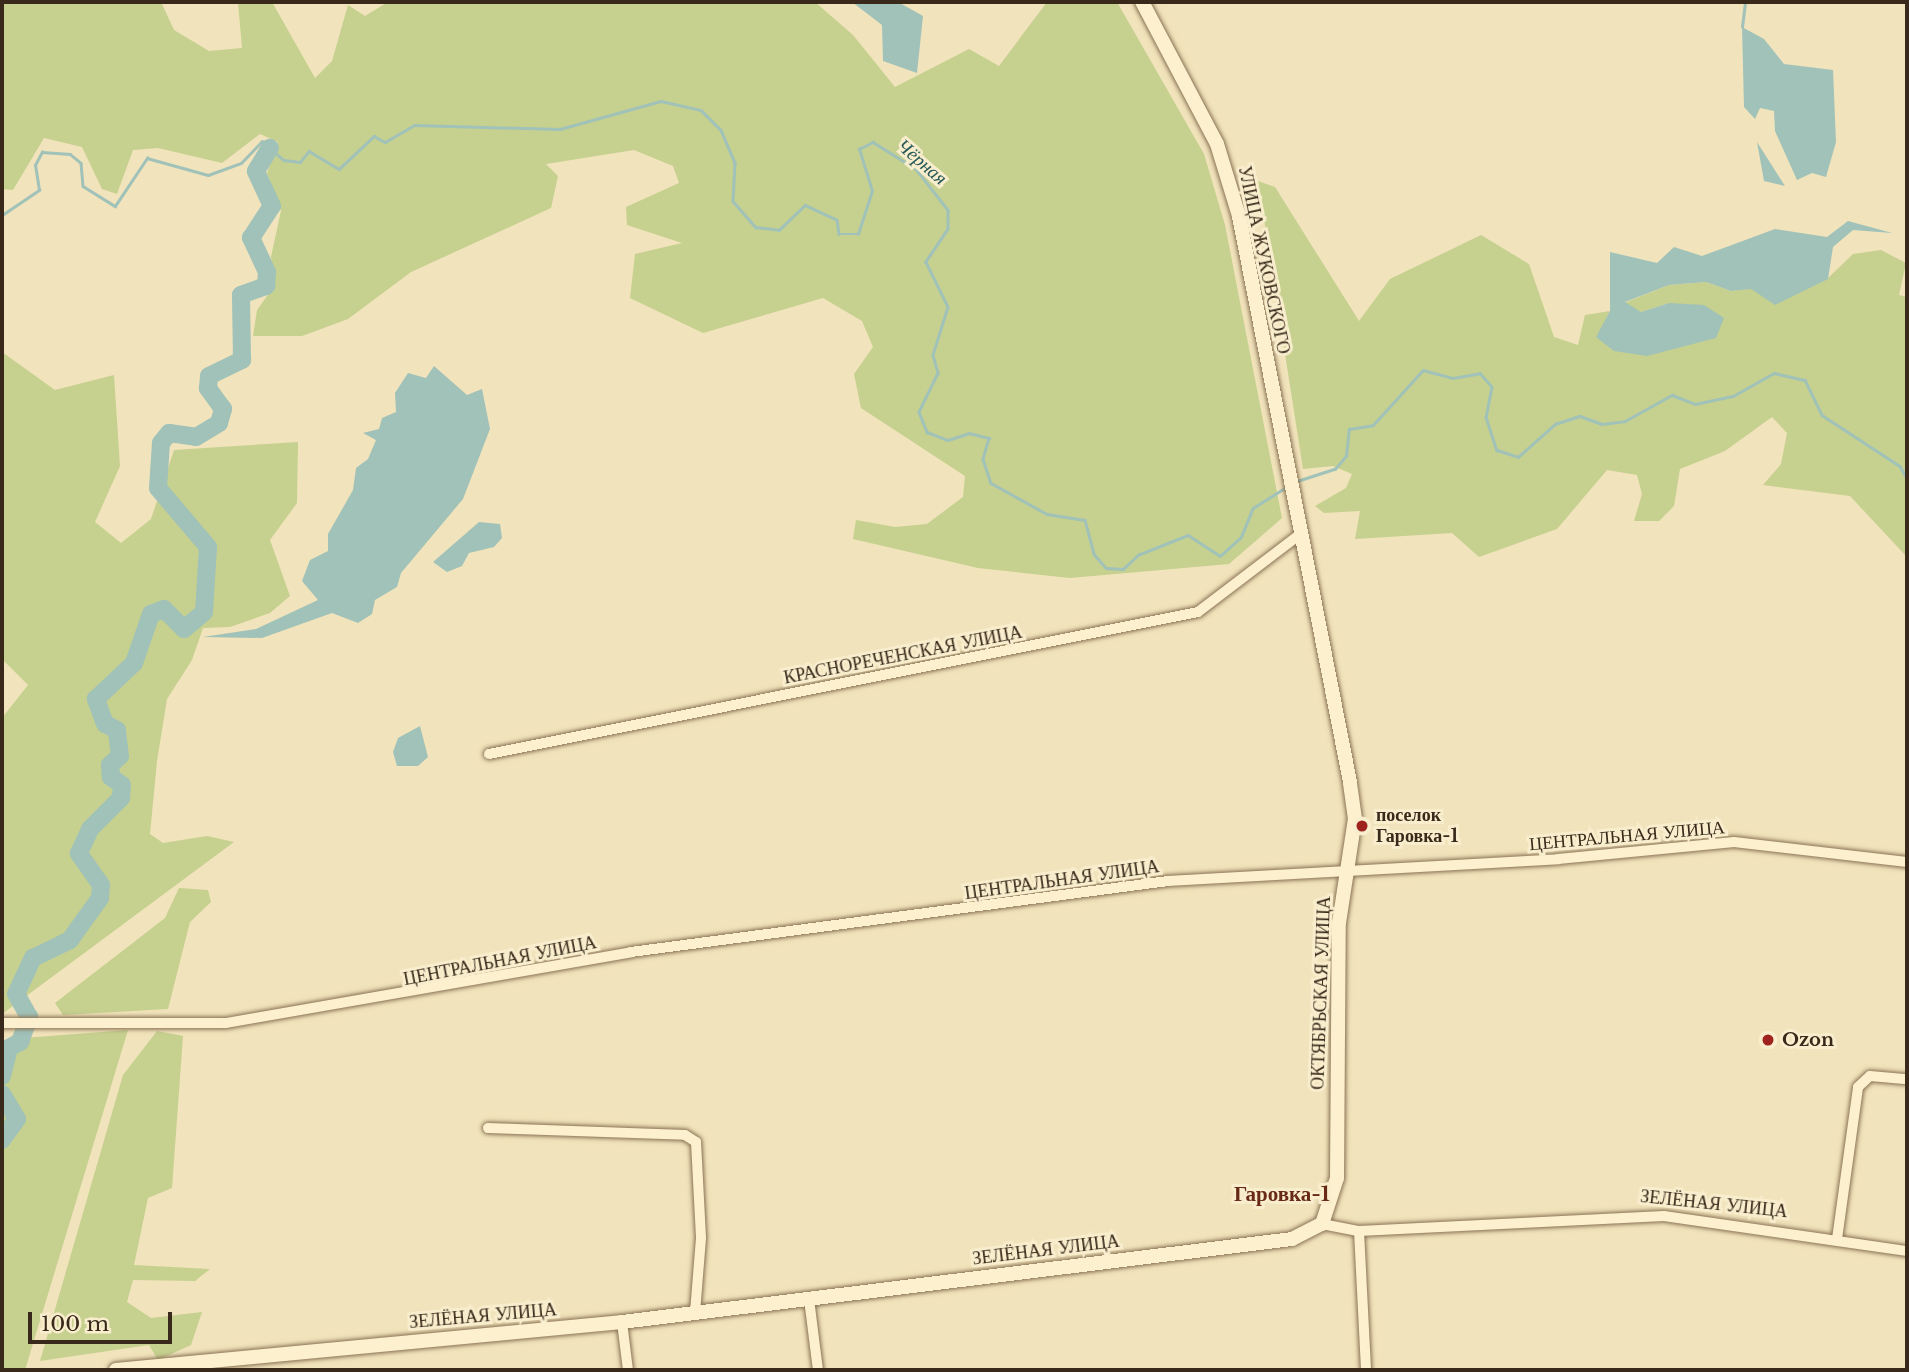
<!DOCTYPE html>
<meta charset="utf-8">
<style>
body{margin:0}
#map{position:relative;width:1909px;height:1372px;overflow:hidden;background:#f1e3bb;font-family:"Libre Baskerville",serif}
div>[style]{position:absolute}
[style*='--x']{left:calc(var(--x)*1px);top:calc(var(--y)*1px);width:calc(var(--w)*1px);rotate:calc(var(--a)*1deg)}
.green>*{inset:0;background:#c6d08f}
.water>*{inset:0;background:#a0c2b9}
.stream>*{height:2.5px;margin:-1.25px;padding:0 1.25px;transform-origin:1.25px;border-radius:1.25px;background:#a0c2b9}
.river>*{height:18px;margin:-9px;padding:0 9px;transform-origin:9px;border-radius:9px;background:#a0c2b9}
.roads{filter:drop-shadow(0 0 2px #8a7354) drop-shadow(0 0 2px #8a7354)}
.minor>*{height:10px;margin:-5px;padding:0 5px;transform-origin:5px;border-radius:5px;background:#fcf0cf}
.secondary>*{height:14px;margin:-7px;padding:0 7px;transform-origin:7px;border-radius:7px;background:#fcf0cf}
.dots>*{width:19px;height:19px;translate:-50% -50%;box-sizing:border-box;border:4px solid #f8edcc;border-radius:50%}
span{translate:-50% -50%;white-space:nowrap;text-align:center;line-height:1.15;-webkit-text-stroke:6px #f8edcc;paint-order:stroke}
.street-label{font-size:18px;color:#38291a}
.poi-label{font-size:18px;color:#38291a;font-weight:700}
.left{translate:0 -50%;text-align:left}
.water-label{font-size:19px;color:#285958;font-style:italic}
.quarter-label{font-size:21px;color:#682a16;font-weight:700}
.frame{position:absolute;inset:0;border:4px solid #38291a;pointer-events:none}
.scale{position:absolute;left:28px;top:1312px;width:144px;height:32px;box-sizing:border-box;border:4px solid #38291a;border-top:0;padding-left:9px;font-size:21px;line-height:24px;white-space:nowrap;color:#38291a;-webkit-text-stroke:5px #f8edcc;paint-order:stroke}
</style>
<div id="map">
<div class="green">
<i style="clip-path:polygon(2px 2px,161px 2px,174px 30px,209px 51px,242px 48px,238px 2px,272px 2px,315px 78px,332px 61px,348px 5px,365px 16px,388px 2px,815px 2px,853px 35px,895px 87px,969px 49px,999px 66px,1047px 2px,1117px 2px,1204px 154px,1225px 225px,1282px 518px,1229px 564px,1070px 578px,978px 568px,853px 539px,856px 520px,895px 527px,927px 524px,963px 497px,965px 476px,861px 408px,854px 374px,873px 347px,862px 321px,823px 298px,703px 333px,630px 298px,635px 254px,682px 243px,627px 225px,626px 207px,679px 183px,673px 166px,634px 150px,546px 164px,558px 176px,551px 208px,411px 272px,348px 319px,302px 336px,253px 336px,257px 310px,275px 285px,271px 257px,281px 211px,267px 173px,278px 142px,260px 134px,222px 163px,158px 148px,133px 150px,117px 194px,102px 189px,82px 147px,44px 138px,13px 190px,2px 189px)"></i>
<i style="clip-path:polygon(1258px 181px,1275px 187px,1359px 321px,1390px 279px,1481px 235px,1529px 264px,1554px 337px,1578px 345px,1585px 315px,1610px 311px,1597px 337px,1669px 303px,1641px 312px,1624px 303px,1669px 285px,1706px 282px,1731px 291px,1827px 279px,1853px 254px,1881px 250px,1906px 263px,1899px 295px,1907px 297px,1907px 557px,1850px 496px,1763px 485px,1781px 464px,1787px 433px,1772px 417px,1725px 451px,1680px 469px,1674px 506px,1659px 521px,1634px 521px,1642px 494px,1637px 475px,1607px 470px,1557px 529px,1479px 557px,1452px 533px,1355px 539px,1360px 511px,1324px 513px,1315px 506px,1346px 488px,1352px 474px,1333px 466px,1303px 469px)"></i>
<i style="clip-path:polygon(2px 352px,55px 390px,114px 375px,120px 466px,95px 522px,121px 543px,151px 519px,174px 450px,298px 442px,297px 503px,270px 540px,290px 596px,270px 613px,230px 627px,203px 628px,192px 660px,167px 699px,157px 761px,150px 834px,163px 843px,207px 836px,234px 842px,2px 1014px,2px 718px,28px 685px,2px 659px)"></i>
<i style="clip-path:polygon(179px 888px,208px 890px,211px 902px,190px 922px,168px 1009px,63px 1015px,55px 1003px,165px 918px)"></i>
<i style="clip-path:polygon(128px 1030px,25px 1370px,2px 1370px,2px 1046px,10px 1039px)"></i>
<i style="clip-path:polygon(157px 1031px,183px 1036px,172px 1188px,148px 1198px,134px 1265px,210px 1269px,195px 1281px,133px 1280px,127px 1302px,151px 1318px,202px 1312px,191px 1345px,158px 1360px,149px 1345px,40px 1361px,123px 1075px)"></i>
</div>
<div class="water">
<i style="clip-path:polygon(852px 2px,898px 2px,923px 16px,917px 73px,883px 61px,882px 25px)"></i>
<i style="clip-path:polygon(1742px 27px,1764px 39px,1784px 64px,1833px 70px,1836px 142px,1826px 177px,1812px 173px,1797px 180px,1775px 131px,1774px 111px,1760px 108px,1755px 119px,1744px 107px)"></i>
<i style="clip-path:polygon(1757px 142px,1785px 186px,1764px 181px)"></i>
<i style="clip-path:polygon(1848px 221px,1892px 233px,1853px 230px,1833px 247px,1828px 279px,1775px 305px,1751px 289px,1731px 291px,1706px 282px,1669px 285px,1625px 302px,1641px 312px,1669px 303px,1704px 305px,1724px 318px,1716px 338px,1647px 356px,1614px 351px,1596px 337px,1610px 311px,1610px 252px,1657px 263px,1674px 247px,1702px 256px,1775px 229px,1827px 237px)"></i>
<i style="clip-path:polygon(434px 366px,467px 395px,482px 389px,490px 429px,463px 499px,401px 573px,397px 587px,375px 600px,372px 614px,358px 623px,332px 613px,262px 638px,203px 637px,256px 629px,318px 600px,302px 581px,310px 560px,328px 551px,328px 534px,353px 490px,356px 468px,368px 459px,376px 440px,363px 433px,379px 429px,382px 418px,396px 412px,395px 393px,408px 373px,426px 378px)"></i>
<i style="clip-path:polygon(479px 522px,500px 524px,502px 538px,494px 547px,469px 553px,462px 566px,447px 572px,433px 562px)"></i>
<i style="clip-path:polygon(420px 726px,428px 757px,418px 766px,397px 766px,393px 752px,398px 738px)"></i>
</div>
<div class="stream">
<i style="--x:1742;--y:27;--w:25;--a:-83"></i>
<i style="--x:2;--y:215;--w:45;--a:-34"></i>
<i style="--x:39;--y:190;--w:25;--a:-99"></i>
<i style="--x:35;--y:165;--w:15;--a:-62"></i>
<i style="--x:42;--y:152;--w:28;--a:4"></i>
<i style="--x:70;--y:154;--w:14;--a:39"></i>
<i style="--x:81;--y:163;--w:23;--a:85"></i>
<i style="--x:83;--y:186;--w:38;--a:32"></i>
<i style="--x:115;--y:206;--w:58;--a:-56.3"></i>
<i style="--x:147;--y:158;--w:63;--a:15.6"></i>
<i style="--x:208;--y:175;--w:35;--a:-20"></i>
<i style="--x:241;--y:163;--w:30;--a:-46"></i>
<i style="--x:262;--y:141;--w:29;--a:41"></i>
<i style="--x:284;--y:160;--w:16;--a:7"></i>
<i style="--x:300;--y:162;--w:14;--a:-51"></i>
<i style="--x:309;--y:151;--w:35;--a:31"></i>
<i style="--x:339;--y:169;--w:48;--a:-43.3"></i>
<i style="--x:374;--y:136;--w:13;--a:29"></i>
<i style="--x:385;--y:142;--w:34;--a:-30"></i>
<i style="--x:414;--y:125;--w:146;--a:1.6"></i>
<i style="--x:560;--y:129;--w:105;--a:-15.5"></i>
<i style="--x:661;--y:101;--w:41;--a:12.7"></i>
<i style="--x:701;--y:110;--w:28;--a:45"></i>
<i style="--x:721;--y:130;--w:36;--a:67"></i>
<i style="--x:735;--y:163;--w:38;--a:93"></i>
<i style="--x:733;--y:201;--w:35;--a:49"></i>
<i style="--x:756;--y:227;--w:23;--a:7"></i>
<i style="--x:779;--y:230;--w:36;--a:-44"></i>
<i style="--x:805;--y:205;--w:35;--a:25"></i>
<i style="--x:837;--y:220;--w:14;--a:82"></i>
<i style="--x:839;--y:234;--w:19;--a:0"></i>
<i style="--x:858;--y:234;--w:45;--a:-72"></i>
<i style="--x:872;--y:191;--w:44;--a:-107.2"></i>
<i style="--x:859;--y:149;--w:16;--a:-27"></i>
<i style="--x:873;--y:142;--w:51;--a:32.1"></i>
<i style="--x:916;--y:169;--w:52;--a:52"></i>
<i style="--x:948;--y:210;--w:19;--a:90"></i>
<i style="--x:948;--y:229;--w:40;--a:124"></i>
<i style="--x:926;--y:262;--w:50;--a:63.9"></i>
<i style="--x:948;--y:307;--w:50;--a:107.4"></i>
<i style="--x:933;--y:355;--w:19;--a:74"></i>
<i style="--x:938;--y:373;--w:43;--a:116"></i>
<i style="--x:919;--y:412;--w:22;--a:68"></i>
<i style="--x:927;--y:432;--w:22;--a:21"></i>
<i style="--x:948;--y:440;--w:22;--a:-18"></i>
<i style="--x:969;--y:433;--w:21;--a:14"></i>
<i style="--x:989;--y:438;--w:22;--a:106"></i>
<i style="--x:983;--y:459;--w:25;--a:72"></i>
<i style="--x:991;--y:483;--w:64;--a:29"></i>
<i style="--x:1047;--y:514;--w:38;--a:9"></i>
<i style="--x:1085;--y:520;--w:35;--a:75"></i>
<i style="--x:1094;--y:554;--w:18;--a:49"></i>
<i style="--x:1106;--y:568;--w:17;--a:3"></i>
<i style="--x:1123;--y:569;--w:21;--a:-43"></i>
<i style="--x:1138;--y:555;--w:54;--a:-21.8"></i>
<i style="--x:1188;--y:535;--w:38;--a:33"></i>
<i style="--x:1220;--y:556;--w:28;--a:-42"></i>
<i style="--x:1241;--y:537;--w:31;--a:-68"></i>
<i style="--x:1253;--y:508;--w:41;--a:-32.2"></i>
<i style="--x:1297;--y:481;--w:40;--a:-18"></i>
<i style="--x:1335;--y:469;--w:17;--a:-50"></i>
<i style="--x:1346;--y:456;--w:27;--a:-84"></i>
<i style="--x:1349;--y:429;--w:24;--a:-9"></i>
<i style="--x:1373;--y:425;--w:74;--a:-47.7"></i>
<i style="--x:1423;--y:370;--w:31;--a:15"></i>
<i style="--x:1453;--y:378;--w:27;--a:-10"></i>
<i style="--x:1480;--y:373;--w:18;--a:49"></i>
<i style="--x:1492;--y:387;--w:31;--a:101"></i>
<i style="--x:1486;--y:417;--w:35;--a:72"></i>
<i style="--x:1497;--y:450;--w:22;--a:18"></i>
<i style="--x:1518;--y:457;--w:50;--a:-41.7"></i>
<i style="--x:1555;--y:424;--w:26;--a:-18"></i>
<i style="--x:1580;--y:416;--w:23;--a:20"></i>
<i style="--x:1602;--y:424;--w:23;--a:-7"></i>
<i style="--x:1625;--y:421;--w:54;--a:-29"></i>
<i style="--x:1672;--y:395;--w:25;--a:21"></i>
<i style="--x:1695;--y:404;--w:39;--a:-12"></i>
<i style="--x:1733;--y:396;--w:47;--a:-29.3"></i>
<i style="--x:1774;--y:373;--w:32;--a:13"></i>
<i style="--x:1805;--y:380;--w:39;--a:64"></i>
<i style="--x:1822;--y:415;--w:93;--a:33.2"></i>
<i style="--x:1900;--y:466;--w:14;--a:60"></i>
<i style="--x:1907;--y:500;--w:23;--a:90"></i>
</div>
<div class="river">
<i style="--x:2;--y:1076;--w:29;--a:-76"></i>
<i style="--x:9;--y:1048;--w:13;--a:-29"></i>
<i style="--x:20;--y:1042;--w:27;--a:-70"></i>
<i style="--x:29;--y:1017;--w:26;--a:-119"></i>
<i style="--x:16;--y:994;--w:40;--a:-65"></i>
<i style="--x:33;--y:958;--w:41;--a:-25.9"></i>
<i style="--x:70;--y:940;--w:52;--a:-54.5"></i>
<i style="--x:100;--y:898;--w:13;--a:-86"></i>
<i style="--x:101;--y:885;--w:39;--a:-125"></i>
<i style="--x:79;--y:853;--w:26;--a:-65"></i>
<i style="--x:90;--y:829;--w:44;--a:-45"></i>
<i style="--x:121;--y:798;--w:13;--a:-86"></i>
<i style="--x:122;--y:785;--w:14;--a:-144"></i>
<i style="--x:111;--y:777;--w:12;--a:-95"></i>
<i style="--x:110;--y:765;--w:13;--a:-42"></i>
<i style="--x:120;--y:756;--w:26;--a:-97"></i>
<i style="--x:117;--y:730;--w:13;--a:-153"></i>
<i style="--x:105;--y:724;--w:27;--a:-110"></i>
<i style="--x:96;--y:699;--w:52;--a:-43.5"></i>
<i style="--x:134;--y:663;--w:52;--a:-70.9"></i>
<i style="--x:151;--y:614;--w:14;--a:-21"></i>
<i style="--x:164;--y:609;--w:28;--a:45"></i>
<i style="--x:184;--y:629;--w:26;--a:-40"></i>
<i style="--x:204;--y:612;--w:65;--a:-86.5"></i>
<i style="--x:208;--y:547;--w:77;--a:-130.3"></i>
<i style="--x:158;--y:488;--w:45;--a:-86.2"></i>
<i style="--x:161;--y:443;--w:13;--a:-51"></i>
<i style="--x:169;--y:433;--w:27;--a:8"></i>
<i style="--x:196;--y:437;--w:27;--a:-31"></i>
<i style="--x:219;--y:423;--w:15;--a:-74"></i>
<i style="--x:223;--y:409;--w:26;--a:-126"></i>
<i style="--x:208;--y:388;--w:12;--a:-85"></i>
<i style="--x:209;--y:376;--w:37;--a:-26"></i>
<i style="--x:242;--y:360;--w:65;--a:-90.9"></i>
<i style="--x:241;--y:295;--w:27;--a:-20"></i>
<i style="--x:266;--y:286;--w:14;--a:-86"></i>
<i style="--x:267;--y:272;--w:38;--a:-115"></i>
<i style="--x:251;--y:238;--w:38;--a:-57"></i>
<i style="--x:272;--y:206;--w:38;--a:-115"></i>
<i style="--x:256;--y:171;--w:27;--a:-59"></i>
<i style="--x:2;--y:1094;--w:29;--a:59"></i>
<i style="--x:17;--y:1119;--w:26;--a:126"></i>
</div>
<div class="roads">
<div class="minor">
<i style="--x:489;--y:754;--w:723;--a:-11.33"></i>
<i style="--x:1198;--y:612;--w:127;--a:-37.3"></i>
<i style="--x:2;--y:1023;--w:224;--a:0"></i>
<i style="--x:226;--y:1023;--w:411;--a:-9.9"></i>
<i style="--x:631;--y:952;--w:542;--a:-7.53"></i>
<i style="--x:1168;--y:881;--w:391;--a:-3.2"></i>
<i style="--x:1558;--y:859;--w:177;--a:-5.5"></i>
<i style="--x:1734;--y:842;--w:174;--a:6.6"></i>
<i style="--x:488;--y:1128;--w:197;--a:2"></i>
<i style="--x:685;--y:1135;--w:13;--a:32"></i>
<i style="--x:696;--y:1142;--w:96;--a:87"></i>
<i style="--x:701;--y:1238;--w:75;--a:94.6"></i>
<i style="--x:1322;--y:1224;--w:38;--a:11"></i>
<i style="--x:1359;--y:1231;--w:305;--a:-2.8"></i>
<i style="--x:1664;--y:1216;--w:246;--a:8.2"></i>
<i style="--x:1359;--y:1231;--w:139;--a:87.1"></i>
<i style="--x:1837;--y:1239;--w:153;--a:-82.1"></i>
<i style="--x:1858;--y:1087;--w:16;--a:-43"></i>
<i style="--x:1870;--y:1076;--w:37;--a:5"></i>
<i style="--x:809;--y:1299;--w:72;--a:82.8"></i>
<i style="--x:622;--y:1322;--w:48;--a:82.9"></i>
</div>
<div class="secondary">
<i style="--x:116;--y:1370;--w:508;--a:-5.42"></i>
<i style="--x:622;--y:1322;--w:675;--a:-7.06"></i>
<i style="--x:1292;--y:1239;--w:34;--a:-27"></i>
<i style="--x:1322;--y:1224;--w:48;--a:-71.9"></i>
<i style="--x:1337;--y:1178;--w:255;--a:-89.6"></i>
<i style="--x:1339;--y:923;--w:105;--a:-81.3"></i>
<i style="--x:1355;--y:819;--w:37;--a:-98"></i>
<i style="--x:1350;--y:782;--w:577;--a:-101.1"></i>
<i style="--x:1239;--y:216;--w:75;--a:-107"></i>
<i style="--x:1217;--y:144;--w:161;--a:-117.8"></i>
</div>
</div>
<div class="dots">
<i style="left:1362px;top:826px;background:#9e231f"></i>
<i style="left:1768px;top:1040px;background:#9e231f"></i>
</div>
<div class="street-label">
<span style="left:1264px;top:260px;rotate:78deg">УЛИЦА ЖУКОВСКОГО</span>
<span style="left:903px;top:655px;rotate:-11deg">КРАСНОРЕЧЕНСКАЯ УЛИЦА</span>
<span style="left:1627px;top:836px;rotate:-5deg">ЦЕНТРАЛЬНАЯ УЛИЦА</span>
<span style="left:1062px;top:880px;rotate:-8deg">ЦЕНТРАЛЬНАЯ УЛИЦА</span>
<span style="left:500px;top:961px;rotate:-11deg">ЦЕНТРАЛЬНАЯ УЛИЦА</span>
<span style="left:1321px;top:993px;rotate:-88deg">ОКТЯБРЬСКАЯ УЛИЦА</span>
<span style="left:1714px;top:1204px;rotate:6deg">ЗЕЛЁНАЯ УЛИЦА</span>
<span style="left:1046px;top:1250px;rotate:-7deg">ЗЕЛЁНАЯ УЛИЦА</span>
<span style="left:483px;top:1316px;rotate:-5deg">ЗЕЛЁНАЯ УЛИЦА</span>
</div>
<div class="poi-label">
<span class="left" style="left:1376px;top:826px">поселок<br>Гаровка-1</span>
<span class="left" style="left:1782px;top:1040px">Ozon</span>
</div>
<div class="water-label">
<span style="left:922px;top:162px;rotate:41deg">Чёрная</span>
</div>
<div class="quarter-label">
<span style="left:1282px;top:1194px">Гаровка-1</span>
</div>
<div class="frame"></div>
<div class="scale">100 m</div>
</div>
